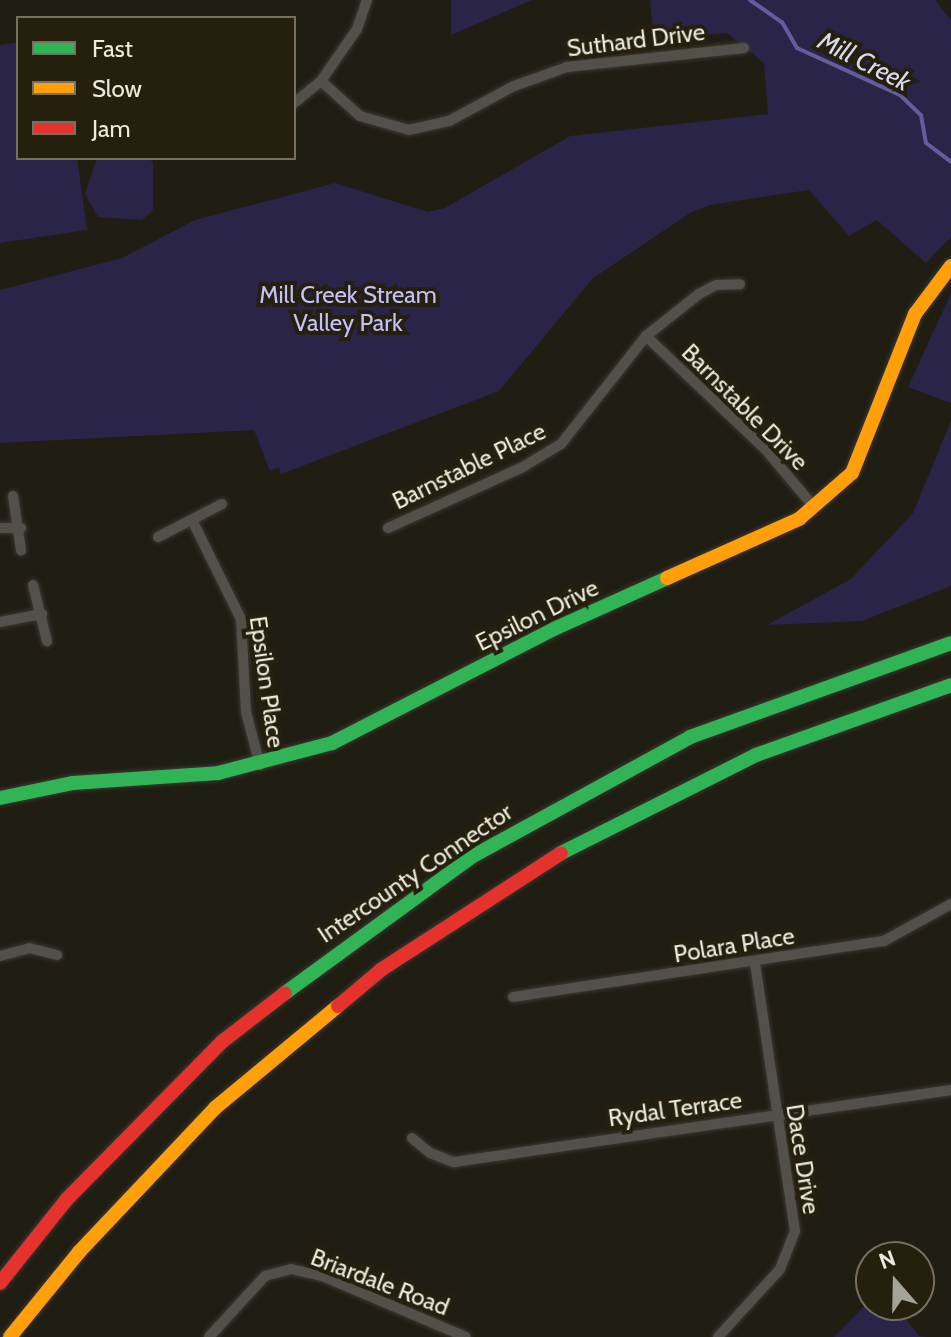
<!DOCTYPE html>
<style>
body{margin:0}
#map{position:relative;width:951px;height:1337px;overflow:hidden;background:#201d13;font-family:Cabin,sans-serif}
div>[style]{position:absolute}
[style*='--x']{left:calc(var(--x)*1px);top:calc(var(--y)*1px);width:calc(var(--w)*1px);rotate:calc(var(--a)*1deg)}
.green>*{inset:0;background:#2a2449}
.stream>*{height:4px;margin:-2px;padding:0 2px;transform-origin:2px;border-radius:2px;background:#635d9d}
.roads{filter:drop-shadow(0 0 2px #3a3831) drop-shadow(0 0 2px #3a3831)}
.street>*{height:10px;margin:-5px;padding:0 5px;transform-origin:5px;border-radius:5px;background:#525048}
.fast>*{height:14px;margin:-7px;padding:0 7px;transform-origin:7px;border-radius:7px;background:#30b455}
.slow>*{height:14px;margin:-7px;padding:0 7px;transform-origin:7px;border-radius:7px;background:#ff9f0a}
.jam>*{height:14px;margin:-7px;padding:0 7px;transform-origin:7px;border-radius:7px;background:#e5322d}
span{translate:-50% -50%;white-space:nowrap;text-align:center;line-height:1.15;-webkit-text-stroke:8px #25200e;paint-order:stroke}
.street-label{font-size:24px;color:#edeade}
.park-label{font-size:24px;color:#c3c0fc}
.water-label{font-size:26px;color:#dadaee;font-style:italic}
.legend{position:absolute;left:16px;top:16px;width:280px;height:144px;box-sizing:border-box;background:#25200e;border:2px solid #757161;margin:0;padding:10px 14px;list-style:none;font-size:24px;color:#edeade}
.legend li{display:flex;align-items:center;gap:16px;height:40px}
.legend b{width:40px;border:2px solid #757161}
.north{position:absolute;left:855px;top:1241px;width:80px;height:80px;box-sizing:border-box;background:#25200e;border:2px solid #757161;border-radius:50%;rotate:340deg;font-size:22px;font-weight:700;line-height:32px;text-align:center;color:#edeade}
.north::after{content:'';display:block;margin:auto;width:28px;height:36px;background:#a5a297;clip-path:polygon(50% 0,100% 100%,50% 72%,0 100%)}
</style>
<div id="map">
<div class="green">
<i style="clip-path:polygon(451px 0,532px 0,451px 35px)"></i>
<i style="clip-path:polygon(650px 0,935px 0,951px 20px,951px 237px,926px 263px,877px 220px,849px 236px,809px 190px,710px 205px,690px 213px,592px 279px,499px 391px,281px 474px,279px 467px,270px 471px,254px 430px,0 443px,0 290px,122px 258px,195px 220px,335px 183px,428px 212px,445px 208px,570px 136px,768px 114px,764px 63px,727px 33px,654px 40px)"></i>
<i style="clip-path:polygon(18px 42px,18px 158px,77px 158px,87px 230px,0 243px,0 45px)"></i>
<i style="clip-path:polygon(97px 158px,148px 158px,153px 162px,153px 210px,142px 220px,98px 217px,85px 194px)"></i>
<i style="clip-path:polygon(951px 293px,951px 403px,908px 387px)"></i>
<i style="clip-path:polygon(951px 421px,951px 586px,862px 621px,767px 625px,851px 579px,913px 513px)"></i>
<i style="clip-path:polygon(871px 1299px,871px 1305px,895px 1305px,919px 1336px,928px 1337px,834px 1337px)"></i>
</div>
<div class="stream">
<i style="--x:750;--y:0;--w:39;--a:35"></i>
<i style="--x:782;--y:22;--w:30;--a:60"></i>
<i style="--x:797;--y:48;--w:113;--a:24.5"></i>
<i style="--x:900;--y:95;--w:29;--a:44"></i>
<i style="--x:921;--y:115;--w:28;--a:80"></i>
<i style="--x:926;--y:143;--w:31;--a:37"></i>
</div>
<div class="roads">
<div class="street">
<i style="--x:321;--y:81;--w:52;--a:41.9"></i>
<i style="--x:360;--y:116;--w:51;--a:15.9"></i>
<i style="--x:409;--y:130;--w:41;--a:-12.7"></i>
<i style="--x:449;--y:121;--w:74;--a:-28.3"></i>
<i style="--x:514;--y:86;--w:56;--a:-19.7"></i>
<i style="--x:567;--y:67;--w:178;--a:-6.1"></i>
<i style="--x:294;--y:103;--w:35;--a:-39"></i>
<i style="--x:321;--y:81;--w:63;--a:-55.3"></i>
<i style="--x:357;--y:29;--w:31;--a:-71"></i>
<i style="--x:646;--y:336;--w:167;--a:43.5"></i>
<i style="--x:767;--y:451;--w:73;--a:50"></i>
<i style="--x:13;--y:496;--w:55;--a:81.6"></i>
<i style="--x:192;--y:520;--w:110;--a:63.7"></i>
<i style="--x:241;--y:619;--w:93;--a:86.9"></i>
<i style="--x:246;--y:712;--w:55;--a:75.2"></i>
<i style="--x:0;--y:528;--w:21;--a:0"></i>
<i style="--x:388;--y:528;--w:146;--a:-24.3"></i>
<i style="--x:521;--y:468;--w:47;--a:-31"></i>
<i style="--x:561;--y:444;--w:137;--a:-51.8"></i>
<i style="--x:646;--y:336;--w:68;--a:-38.4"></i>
<i style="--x:699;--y:294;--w:19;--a:-28"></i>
<i style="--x:716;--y:285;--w:24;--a:-2"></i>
<i style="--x:158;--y:537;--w:72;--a:-27.3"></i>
<i style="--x:33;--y:585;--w:58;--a:76"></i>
<i style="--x:0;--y:622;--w:43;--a:-10.8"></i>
<i style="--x:0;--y:956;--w:30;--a:-15"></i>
<i style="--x:29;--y:948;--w:29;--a:14"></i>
<i style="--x:513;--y:997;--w:375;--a:-8.6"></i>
<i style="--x:884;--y:941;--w:77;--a:-28.9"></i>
<i style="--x:412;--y:1138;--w:23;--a:40"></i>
<i style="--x:430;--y:1153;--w:26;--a:21"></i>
<i style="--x:454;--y:1162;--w:502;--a:-8.24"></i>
<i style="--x:209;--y:1337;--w:83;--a:-47.4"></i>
<i style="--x:265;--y:1276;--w:27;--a:-15"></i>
<i style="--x:291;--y:1269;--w:32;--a:13"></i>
<i style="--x:322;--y:1276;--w:156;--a:23"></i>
<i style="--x:718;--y:1337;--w:92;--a:-47.6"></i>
<i style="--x:780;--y:1269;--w:41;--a:-68.5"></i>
<i style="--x:795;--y:1231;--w:271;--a:-98.5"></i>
</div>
<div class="fast">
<i style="--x:0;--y:798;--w:75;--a:-11.6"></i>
<i style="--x:73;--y:783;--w:145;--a:-3.9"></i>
<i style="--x:218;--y:773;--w:118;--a:-14.7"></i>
<i style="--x:332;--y:743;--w:252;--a:-27.2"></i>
<i style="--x:556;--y:628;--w:122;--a:-24.2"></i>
<i style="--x:561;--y:853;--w:218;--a:-26.7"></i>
<i style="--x:756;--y:755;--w:207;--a:-19.7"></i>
<i style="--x:285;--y:993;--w:233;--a:-36.1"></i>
<i style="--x:473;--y:856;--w:247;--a:-28.7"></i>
<i style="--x:690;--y:737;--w:277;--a:-19.8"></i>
</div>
<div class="slow">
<i style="--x:667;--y:578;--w:145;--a:-24.1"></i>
<i style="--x:799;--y:519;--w:70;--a:-41"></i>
<i style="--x:852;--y:473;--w:171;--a:-68.4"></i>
<i style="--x:915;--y:314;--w:60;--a:-53.1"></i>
<i style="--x:10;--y:1337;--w:109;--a:-50.9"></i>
<i style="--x:79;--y:1252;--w:198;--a:-46.6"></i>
<i style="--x:215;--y:1108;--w:160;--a:-39.7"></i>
</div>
<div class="jam">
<i style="--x:338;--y:1006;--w:57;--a:-40.1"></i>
<i style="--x:382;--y:969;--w:213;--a:-32.9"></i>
<i style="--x:0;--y:1283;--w:107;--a:-51.4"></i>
<i style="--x:67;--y:1199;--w:222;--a:-45.4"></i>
<i style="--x:223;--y:1041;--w:78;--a:-37.7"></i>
</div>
</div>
<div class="street-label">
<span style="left:636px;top:40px;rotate:-7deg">Suthard Drive</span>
<span style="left:745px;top:407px;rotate:45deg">Barnstable Drive</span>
<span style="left:469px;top:466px;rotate:-26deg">Barnstable Place</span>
<span style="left:537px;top:615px;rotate:-26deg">Epsilon Drive</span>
<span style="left:267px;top:682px;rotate:82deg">Epsilon Place</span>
<span style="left:415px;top:873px;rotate:-34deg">Intercounty Connector</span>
<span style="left:734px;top:945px;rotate:-9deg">Polara Place</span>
<span style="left:675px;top:1109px;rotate:-8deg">Rydal Terrace</span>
<span style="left:803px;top:1159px;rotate:81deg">Dace Drive</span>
<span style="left:380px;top:1282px;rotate:21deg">Briardale Road</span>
</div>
<div class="park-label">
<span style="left:348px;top:309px">Mill Creek Stream<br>Valley Park</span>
</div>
<div class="water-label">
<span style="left:864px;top:62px;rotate:27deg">Mill Creek</span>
</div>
<ul class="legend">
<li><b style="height:10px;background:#30b455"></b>Fast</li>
<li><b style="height:10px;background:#ff9f0a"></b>Slow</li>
<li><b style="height:10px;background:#e5322d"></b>Jam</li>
</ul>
<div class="north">N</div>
</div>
